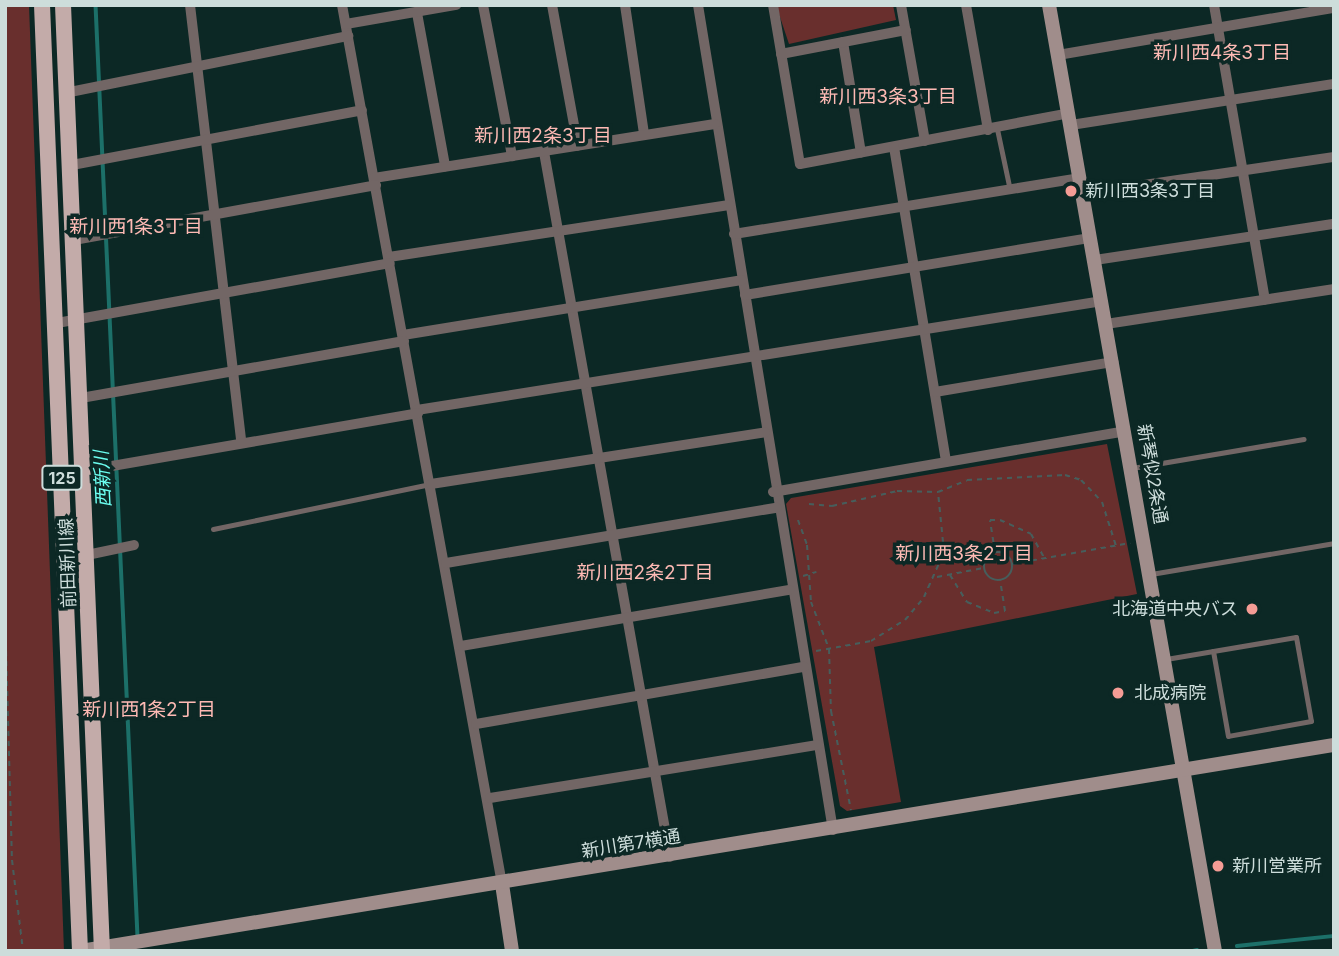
<!DOCTYPE html>
<meta charset="utf-8">
<style>
body{margin:0}
#map{position:relative;width:1339px;height:956px;overflow:hidden;background:#0c2825;font-family:Inter,"Noto Sans JP",sans-serif}
div>[style]{position:absolute}
[style*='--x']{left:calc(var(--x)*1px);top:calc(var(--y)*1px);width:calc(var(--w)*1px);rotate:calc(var(--a)*1deg)}
.green>*{inset:0;background:#692f2d}
.stream>*{height:3.5px;margin:-1.75px;padding:0 1.75px;transform-origin:1.75px;border-radius:1.75px;background:#1c7069}
.path>*{height:2px;margin-top:-1px;transform-origin:0;background:repeating-linear-gradient(90deg,#465e5c 0 5px,transparent 0 10px)}
.path>.ring{margin:-1px;padding:0;box-sizing:content-box;background:none;border:2px solid #465e5c;border-radius:50%}
.lane>*{height:5px;margin:-2.5px;padding:0 2.5px;transform-origin:2.5px;border-radius:2.5px;background:#726665}
.street>*{height:10px;margin:-5px;padding:0 5px;transform-origin:5px;border-radius:5px;background:#726665}
.secondary>*{height:14px;margin:-7px;padding:0 7px;transform-origin:7px;border-radius:7px;background:#a08d8b}
.primary>*{height:16px;margin:-8px;padding:0 8px;transform-origin:8px;border-radius:8px;background:#c3aba9}
.dots>*{width:19px;height:19px;translate:-50% -50%;box-sizing:border-box;border:4px solid #0c2825;border-radius:50%}
span{translate:-50% -50%;white-space:nowrap;text-align:center;line-height:1.15;-webkit-text-stroke:7px #0c2825;paint-order:stroke}
.shield-label span{padding:2px 5px;background:#0c2825;border:2px solid;border-radius:5px;-webkit-text-stroke-width:0}
.shield-label{font-size:16px;color:#cddddb;font-weight:700}
.poi-label{font-size:18px;color:#cddddb}
.left{translate:0 -50%;text-align:left}
.right{translate:-100% -50%;text-align:right}
.street-label{font-size:18px;color:#cddddb}
.neighbourhood-label{font-size:19px;color:#febab4}
.water-label{font-size:19px;color:#6cfff1;font-style:italic}
.frame{position:absolute;inset:0;border:7px solid #cddddb;pointer-events:none}
</style>
<div id="map">
<div class="green">
<i style="clip-path:polygon(5px 5px,29px 5px,64px 951px,5px 951px)"></i>
<i style="clip-path:polygon(776px 5px,893px 5px,896px 20px,789px 44px)"></i>
<i style="clip-path:polygon(1107px 444px,1137px 594px,874px 647px,901px 802px,847px 811px,840px 806px,786px 504px,791px 498px)"></i>
</div>
<div class="stream">
<i style="--x:96;--y:5;--w:934;--a:87.42"></i>
<i style="--x:1237;--y:946;--w:98;--a:-5.9"></i>
<i style="--x:1193;--y:951;--w:4;--a:-14"></i>
</div>
<div class="path">
<i style="--x:809;--y:504;--w:23;--a:5"></i>
<i style="--x:832;--y:506;--w:67;--a:-13"></i>
<i style="--x:897;--y:491;--w:41;--a:1.4"></i>
<i style="--x:938;--y:492;--w:31;--a:-22"></i>
<i style="--x:967;--y:480;--w:98;--a:-2.9"></i>
<i style="--x:1065;--y:475;--w:17;--a:17"></i>
<i style="--x:1081;--y:480;--w:30;--a:46"></i>
<i style="--x:1102;--y:502;--w:46;--a:72.3"></i>
<i style="--x:798;--y:520;--w:27;--a:70"></i>
<i style="--x:807;--y:545;--w:57;--a:86"></i>
<i style="--x:811;--y:602;--w:50;--a:69"></i>
<i style="--x:829;--y:649;--w:62;--a:88.2"></i>
<i style="--x:831;--y:711;--w:101;--a:78.6"></i>
<i style="--x:995;--y:552;--w:32;--a:-99"></i>
<i style="--x:990;--y:520;--w:10;--a:0"></i>
<i style="--x:1000;--y:520;--w:34;--a:24"></i>
<i style="--x:1031;--y:534;--w:26;--a:61"></i>
<i class="ring" style="left:984px;top:552px;width:26px;height:26px"></i>
<i style="--x:1012;--y:564;--w:120;--a:-10.1"></i>
<i style="--x:950;--y:575;--w:32;--a:58"></i>
<i style="--x:967;--y:602;--w:29;--a:22"></i>
<i style="--x:994;--y:613;--w:11;--a:-10"></i>
<i style="--x:1005;--y:611;--w:31;--a:-99"></i>
<i style="--x:803;--y:576;--w:14;--a:-17"></i>
<i style="--x:937;--y:577;--w:47;--a:-11.1"></i>
<i style="--x:5;--y:611;--w:249;--a:88.4"></i>
<i style="--x:12;--y:860;--w:92;--a:83.1"></i>
<i style="--x:816;--y:651;--w:56;--a:-10.3"></i>
<i style="--x:871;--y:641;--w:40;--a:-32"></i>
<i style="--x:905;--y:620;--w:30;--a:-50"></i>
<i style="--x:924;--y:597;--w:49;--a:-66"></i>
<i style="--x:944;--y:552;--w:60;--a:-95.7"></i>
</div>
<div class="lane">
<i style="--x:997;--y:129;--w:62;--a:78"></i>
<i style="--x:1132;--y:468;--w:174;--a:-9.6"></i>
<i style="--x:213;--y:529;--w:223;--a:-11.7"></i>
<i style="--x:1151;--y:574;--w:186;--a:-9.6"></i>
<i style="--x:1166;--y:659;--w:48;--a:-9.7"></i>
<i style="--x:1213;--y:651;--w:84;--a:-9.6"></i>
<i style="--x:1296;--y:637;--w:85;--a:79.9"></i>
<i style="--x:1311;--y:721;--w:84;--a:169.8"></i>
<i style="--x:1228;--y:736;--w:86;--a:-100"></i>
</div>
<div class="street">
<i style="--x:190;--y:5;--w:440;--a:83.3"></i>
<i style="--x:342;--y:5;--w:893;--a:79.68"></i>
<i style="--x:483;--y:5;--w:154;--a:79.1"></i>
<i style="--x:552;--y:5;--w:143;--a:79.6"></i>
<i style="--x:625;--y:5;--w:130;--a:81.6"></i>
<i style="--x:698;--y:5;--w:836;--a:80.71"></i>
<i style="--x:773;--y:5;--w:161;--a:80.4"></i>
<i style="--x:800;--y:164;--w:274;--a:-10.7"></i>
<i style="--x:901;--y:5;--w:138;--a:80"></i>
<i style="--x:966;--y:5;--w:127;--a:80"></i>
<i style="--x:1214;--y:5;--w:299;--a:80.2"></i>
<i style="--x:417;--y:13;--w:156;--a:79.6"></i>
<i style="--x:346;--y:24;--w:112;--a:-9.8"></i>
<i style="--x:843;--y:42;--w:112;--a:80.8"></i>
<i style="--x:781;--y:54;--w:127;--a:-10.9"></i>
<i style="--x:1058;--y:55;--w:280;--a:-9.7"></i>
<i style="--x:70;--y:92;--w:284;--a:-11.4"></i>
<i style="--x:1071;--y:125;--w:266;--a:-8.9"></i>
<i style="--x:894;--y:147;--w:319;--a:80.6"></i>
<i style="--x:544;--y:152;--w:716;--a:79.87"></i>
<i style="--x:72;--y:165;--w:295;--a:-10.7"></i>
<i style="--x:374;--y:178;--w:345;--a:-9"></i>
<i style="--x:1083;--y:194;--w:254;--a:-8.4"></i>
<i style="--x:734;--y:234;--w:351;--a:-9.2"></i>
<i style="--x:74;--y:240;--w:307;--a:-10.3"></i>
<i style="--x:389;--y:257;--w:344;--a:-8.7"></i>
<i style="--x:1095;--y:260;--w:242;--a:-8.6"></i>
<i style="--x:745;--y:295;--w:350;--a:-9.4"></i>
<i style="--x:57;--y:323;--w:338;--a:-10.2"></i>
<i style="--x:1106;--y:324;--w:231;--a:-8.7"></i>
<i style="--x:403;--y:335;--w:343;--a:-9.2"></i>
<i style="--x:935;--y:392;--w:181;--a:-9.6"></i>
<i style="--x:81;--y:398;--w:328;--a:-10"></i>
<i style="--x:417;--y:410;--w:694;--a:-9.04"></i>
<i style="--x:83;--y:471;--w:340;--a:-9.8"></i>
<i style="--x:431;--y:484;--w:338;--a:-8.8"></i>
<i style="--x:773;--y:492;--w:357;--a:-9.8"></i>
<i style="--x:87;--y:555;--w:48;--a:-12"></i>
<i style="--x:446;--y:563;--w:335;--a:-9.5"></i>
<i style="--x:461;--y:646;--w:333;--a:-9.7"></i>
<i style="--x:476;--y:724;--w:333;--a:-9.9"></i>
<i style="--x:490;--y:798;--w:332;--a:-9.2"></i>
</div>
<div class="secondary">
<i style="--x:1049;--y:5;--w:960;--a:80.05"></i>
<i style="--x:502;--y:884;--w:68;--a:81.5"></i>
<i style="--x:81;--y:951;--w:1270;--a:-9.34"></i>
</div>
<div class="primary">
<i style="--x:42;--y:5;--w:947;--a:87.7"></i>
<i style="--x:63;--y:5;--w:947;--a:87.64"></i>
</div>
<div class="dots">
<i style="left:1071px;top:191px;background:#f59c95"></i>
<i style="left:1252px;top:609px;background:#f59c95"></i>
<i style="left:1118px;top:693px;background:#f59c95"></i>
<i style="left:1218px;top:866px;background:#f59c95"></i>
</div>
<div class="shield-label">
<span style="left:62px;top:478px">125</span>
</div>
<div class="poi-label">
<span class="left" style="left:1085px;top:191px">新川西3条3丁目</span>
<span class="right" style="left:1238px;top:609px">北海道中央バス</span>
<span class="left" style="left:1134px;top:693px">北成病院</span>
<span class="left" style="left:1232px;top:866px">新川営業所</span>
</div>
<div class="street-label">
<span style="left:1152px;top:474px;rotate:80deg">新琴似2条通</span>
<span style="left:68px;top:563px;rotate:-92deg">前田新川線</span>
<span style="left:631px;top:844px;rotate:-9deg">新川第7横通</span>
</div>
<div class="neighbourhood-label">
<span style="left:1222px;top:53px">新川西4条3丁目</span>
<span style="left:888px;top:97px">新川西3条3丁目</span>
<span style="left:543px;top:136px">新川西2条3丁目</span>
<span style="left:136px;top:227px">新川西1条3丁目</span>
<span style="left:964px;top:554px">新川西3条2丁目</span>
<span style="left:645px;top:573px">新川西2条2丁目</span>
<span style="left:149px;top:710px">新川西1条2丁目</span>
</div>
<div class="water-label">
<span style="left:103px;top:479px;rotate:-93deg">西新川</span>
</div>
<div class="frame"></div>
</div>
